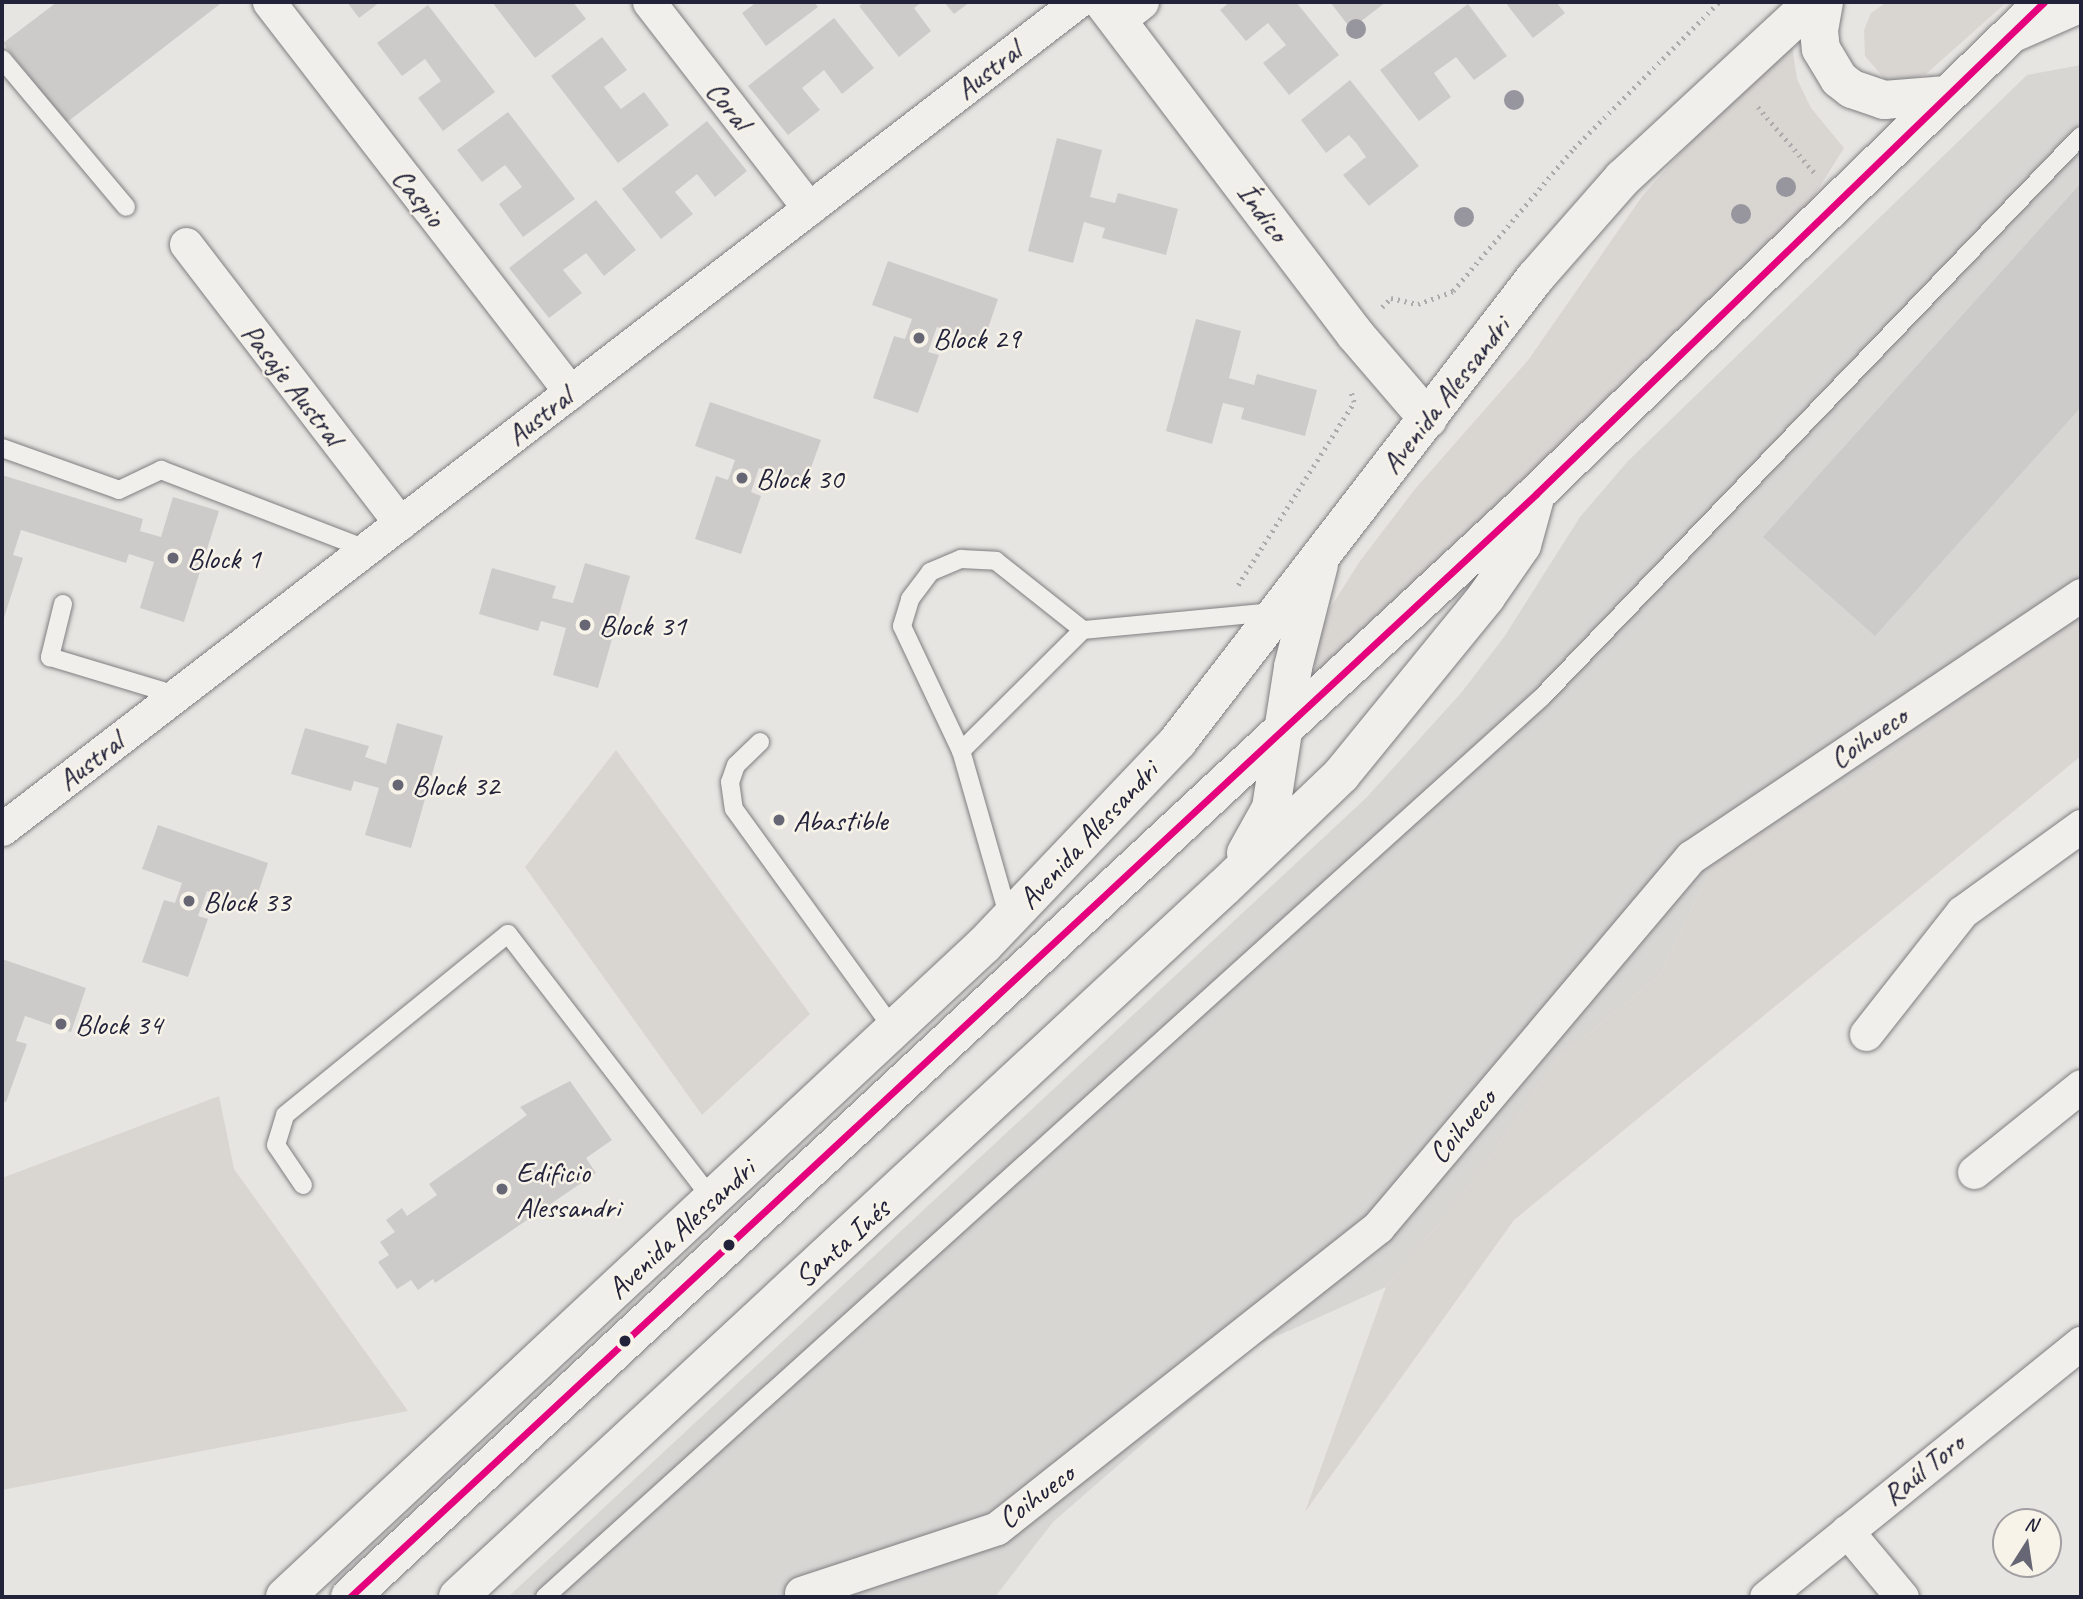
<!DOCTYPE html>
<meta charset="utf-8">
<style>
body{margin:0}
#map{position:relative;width:2083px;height:1599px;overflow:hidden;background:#e7e5e1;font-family:Caveat,sans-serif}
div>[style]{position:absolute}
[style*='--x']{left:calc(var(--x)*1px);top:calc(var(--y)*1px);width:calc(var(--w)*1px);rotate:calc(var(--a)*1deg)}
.built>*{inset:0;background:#d8d6d3}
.green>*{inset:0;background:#d9d6d2}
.building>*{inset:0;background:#cdcbc9}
.path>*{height:4.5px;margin-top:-2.25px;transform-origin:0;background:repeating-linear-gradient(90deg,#acaaab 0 2px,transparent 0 7px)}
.roads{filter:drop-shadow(0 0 2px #7f7e81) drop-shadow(0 0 2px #7f7e81)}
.service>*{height:18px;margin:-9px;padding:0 9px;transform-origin:9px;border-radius:9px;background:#f0efeb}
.minor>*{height:33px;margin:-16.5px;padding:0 16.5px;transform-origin:16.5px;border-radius:16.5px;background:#f0efeb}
.tertiary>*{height:38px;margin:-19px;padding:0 19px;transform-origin:19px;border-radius:19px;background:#f0efeb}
.secondary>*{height:38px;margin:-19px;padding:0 19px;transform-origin:19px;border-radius:19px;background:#f0efeb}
.primary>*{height:38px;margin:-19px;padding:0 19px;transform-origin:19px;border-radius:19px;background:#f0efeb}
.bus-1>*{height:7px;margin:-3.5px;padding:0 3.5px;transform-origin:3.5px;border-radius:3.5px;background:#e5007d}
.trees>*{width:20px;height:20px;margin:-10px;border-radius:50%;background:#97959d}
.dots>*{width:19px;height:19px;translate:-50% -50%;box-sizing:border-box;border:4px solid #f7f3e8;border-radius:50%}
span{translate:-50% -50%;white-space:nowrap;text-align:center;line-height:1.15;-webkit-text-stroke:5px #f7f3e8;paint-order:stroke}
.street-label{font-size:30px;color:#22223b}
.poi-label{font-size:30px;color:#22223b}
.left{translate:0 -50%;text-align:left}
.frame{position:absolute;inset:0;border:4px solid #22223b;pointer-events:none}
.north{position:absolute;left:1992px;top:1508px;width:70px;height:70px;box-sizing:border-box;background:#f7f3e8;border:2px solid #a29fa3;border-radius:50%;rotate:12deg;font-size:19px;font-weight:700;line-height:28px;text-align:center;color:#22223b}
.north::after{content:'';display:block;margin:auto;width:24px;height:32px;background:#676675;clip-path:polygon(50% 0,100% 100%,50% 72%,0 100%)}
</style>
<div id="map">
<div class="built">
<i style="clip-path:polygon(2081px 65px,2081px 614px,1868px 771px,1715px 860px,1660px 975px,1559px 1058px,1468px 1189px,1386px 1287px,1255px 1346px,1053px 1522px,995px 1597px,508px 1597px,1366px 798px,1461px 693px,1504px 637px,1580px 517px,1628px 461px,2027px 75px)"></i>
</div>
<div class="green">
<i style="clip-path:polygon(1887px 2px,2007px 2px,1926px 74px,1890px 85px,1865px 56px,1864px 30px,1871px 13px)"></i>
<i style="clip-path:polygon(1792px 46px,1797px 79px,1811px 108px,1844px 148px,1800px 218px,1318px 677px,1313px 658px,1329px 610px,1360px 561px,1415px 489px,1529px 359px,1643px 195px,1696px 136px)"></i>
<i style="clip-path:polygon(2081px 614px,2081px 756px,1514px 1220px,1305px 1512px,1386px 1287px,1468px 1189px,1559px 1058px,1660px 975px,1715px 860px,1868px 771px)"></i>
<i style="clip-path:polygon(616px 750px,810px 1014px,702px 1115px,525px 867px)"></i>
<i style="clip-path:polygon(219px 1096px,234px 1169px,408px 1411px,2px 1490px,2px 1178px)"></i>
</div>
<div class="building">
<i style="clip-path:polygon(57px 2px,218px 2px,220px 4px,66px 123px,3px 43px)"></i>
<i style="clip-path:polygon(347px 2px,380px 2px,359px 18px)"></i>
<i style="clip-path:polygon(492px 2px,573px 2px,586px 19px,535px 58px)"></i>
<i style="clip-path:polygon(757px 2px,814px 2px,818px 7px,766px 46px,742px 13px)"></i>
<i style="clip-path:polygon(865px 2px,922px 2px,914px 8px,931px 31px,899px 57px,859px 6px)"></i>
<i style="clip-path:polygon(944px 2px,970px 2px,954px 14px)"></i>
<i style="clip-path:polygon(1230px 2px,1296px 2px,1339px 55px,1289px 95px,1263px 63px,1286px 45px,1268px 23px,1246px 41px,1220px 10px)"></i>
<i style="clip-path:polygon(1330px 2px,1386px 2px,1351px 29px)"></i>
<i style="clip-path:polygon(1505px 2px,1556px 2px,1565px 13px,1533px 38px)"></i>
<i style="clip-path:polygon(1468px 4px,1507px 56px,1474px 80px,1456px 57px,1434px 73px,1451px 97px,1419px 121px,1380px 70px)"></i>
<i style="clip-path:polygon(428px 5px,495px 92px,443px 131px,418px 98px,441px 81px,425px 59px,402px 76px,377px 43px)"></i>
<i style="clip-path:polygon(834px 18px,874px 68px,842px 94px,824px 70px,802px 88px,820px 110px,788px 135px,748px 86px)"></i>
<i style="clip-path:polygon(602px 37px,627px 70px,604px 87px,613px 99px,621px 109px,644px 92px,669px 125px,618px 163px,551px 76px)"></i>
<i style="clip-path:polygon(1350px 80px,1419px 166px,1369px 206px,1343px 175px,1366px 157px,1357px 144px,1349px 135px,1326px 153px,1301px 120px)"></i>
<i style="clip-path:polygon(508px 112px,575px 199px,523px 237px,499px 204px,522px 187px,513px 175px,505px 165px,482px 182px,457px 150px)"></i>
<i style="clip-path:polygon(707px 121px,747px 171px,715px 197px,697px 174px,675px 192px,693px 214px,661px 239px,622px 189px)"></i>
<i style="clip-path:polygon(1057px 138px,1102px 150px,1090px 197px,1115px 203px,1118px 193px,1178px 209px,1166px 255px,1102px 238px,1105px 228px,1084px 222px,1073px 263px,1028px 251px)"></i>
<i style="clip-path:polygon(2081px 183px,2081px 407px,1875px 636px,1763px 537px)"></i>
<i style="clip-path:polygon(596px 200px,636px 250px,604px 276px,586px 253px,563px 270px,582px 293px,549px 318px,509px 268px)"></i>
<i style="clip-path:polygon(888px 261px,998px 299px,983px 343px,937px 327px,928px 352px,939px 355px,918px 413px,873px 398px,894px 336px,905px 339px,912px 319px,872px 305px)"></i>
<i style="clip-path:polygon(1196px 319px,1241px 331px,1229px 378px,1254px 385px,1257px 374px,1317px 390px,1305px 436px,1241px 419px,1244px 408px,1223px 403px,1212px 444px,1166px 431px)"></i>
<i style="clip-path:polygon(710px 402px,821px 440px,805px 484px,759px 468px,751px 492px,761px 496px,741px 554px,695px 539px,716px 476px,728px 480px,735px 460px,695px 446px)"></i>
<i style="clip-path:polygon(2px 475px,143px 519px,140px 531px,161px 537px,173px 497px,219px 511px,184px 622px,140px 608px,154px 562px,129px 554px,126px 563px,21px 530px,13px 555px,23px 558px,2px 624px)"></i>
<i style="clip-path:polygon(585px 563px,630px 576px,598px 688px,553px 675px,566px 628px,541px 621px,538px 631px,479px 614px,492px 568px,556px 586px,552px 598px,573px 603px)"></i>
<i style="clip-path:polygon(397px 723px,443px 736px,411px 848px,365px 835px,379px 788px,354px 781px,351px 791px,291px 774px,305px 728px,369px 746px,365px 757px,386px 764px)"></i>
<i style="clip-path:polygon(158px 825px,268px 863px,253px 908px,207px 891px,198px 916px,208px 919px,188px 977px,142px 962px,164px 900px,175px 903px,182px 883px,142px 869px)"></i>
<i style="clip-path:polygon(2px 959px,86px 988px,71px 1032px,25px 1016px,16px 1041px,27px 1044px,6px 1102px,2px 1101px)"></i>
<i style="clip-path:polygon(570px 1081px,612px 1140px,586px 1158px,596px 1173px,435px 1283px,433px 1279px,418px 1290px,411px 1280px,397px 1289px,378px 1262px,389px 1255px,380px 1242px,395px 1232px,386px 1220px,402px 1208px,407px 1216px,437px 1195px,429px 1184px,527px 1115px,520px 1107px)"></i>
</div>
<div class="path">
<i style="--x:1758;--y:107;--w:86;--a:49.3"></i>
<i style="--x:1382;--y:307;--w:13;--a:-45"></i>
<i style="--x:1391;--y:298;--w:28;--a:13"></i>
<i style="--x:1418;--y:304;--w:37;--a:-20"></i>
<i style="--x:1453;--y:291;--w:187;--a:-49.8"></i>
<i style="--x:1574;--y:148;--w:206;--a:-45.2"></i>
<i style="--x:1238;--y:585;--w:217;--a:-57.6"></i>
<i style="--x:1354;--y:402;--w:9;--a:-108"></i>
</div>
<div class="roads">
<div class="service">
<i style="--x:2;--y:59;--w:193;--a:50"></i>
<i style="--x:2;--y:448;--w:124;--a:19.7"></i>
<i style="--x:119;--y:490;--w:47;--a:-25.5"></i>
<i style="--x:161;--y:470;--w:220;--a:21.1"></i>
<i style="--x:63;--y:604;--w:55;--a:103.8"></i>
<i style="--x:50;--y:657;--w:132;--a:16.8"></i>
<i style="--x:760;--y:742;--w:33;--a:136"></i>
<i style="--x:736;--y:765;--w:18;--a:109"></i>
<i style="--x:730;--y:782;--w:27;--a:82"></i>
<i style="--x:734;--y:809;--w:273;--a:54.1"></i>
<i style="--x:961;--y:751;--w:138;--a:-115.3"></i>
<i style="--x:902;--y:626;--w:28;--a:-73"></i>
<i style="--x:910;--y:599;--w:34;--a:-53"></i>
<i style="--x:930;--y:572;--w:34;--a:-23"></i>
<i style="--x:961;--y:559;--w:35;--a:3"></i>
<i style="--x:996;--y:561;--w:111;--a:38.4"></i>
<i style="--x:1009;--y:918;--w:174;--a:-106"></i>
<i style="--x:961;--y:751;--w:172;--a:-44.8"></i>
<i style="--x:1083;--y:630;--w:193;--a:-5.4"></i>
<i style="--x:303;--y:1185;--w:48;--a:-124"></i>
<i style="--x:276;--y:1145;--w:31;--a:-73"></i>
<i style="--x:285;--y:1115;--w:287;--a:-39.1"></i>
<i style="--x:508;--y:934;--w:334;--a:52.4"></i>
<i style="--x:545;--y:1597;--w:1343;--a:-42.07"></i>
<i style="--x:1542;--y:697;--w:778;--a:-46.15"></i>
</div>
<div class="minor">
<i style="--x:269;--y:2;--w:493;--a:52.3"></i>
<i style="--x:649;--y:2;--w:261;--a:52.2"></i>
<i style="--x:1119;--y:20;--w:29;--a:-38"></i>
<i style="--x:186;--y:244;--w:352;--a:52.5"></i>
<i style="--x:2;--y:829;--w:1356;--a:-37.57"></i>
<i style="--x:1866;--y:1034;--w:155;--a:-51.8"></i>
<i style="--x:1962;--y:912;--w:147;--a:-35.9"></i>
<i style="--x:1974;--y:1172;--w:137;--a:-38.8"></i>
<i style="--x:1847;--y:1531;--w:86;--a:50.2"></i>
<i style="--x:801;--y:1593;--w:206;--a:-18.3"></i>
<i style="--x:997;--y:1528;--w:486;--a:-38.3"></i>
<i style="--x:1378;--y:1227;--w:485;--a:-49.8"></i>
<i style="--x:1691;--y:857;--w:470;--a:-33.9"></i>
<i style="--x:1766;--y:1597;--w:405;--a:-38.9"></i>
</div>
<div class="tertiary">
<i style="--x:1103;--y:2;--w:417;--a:52.8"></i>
<i style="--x:1355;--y:334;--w:112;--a:49.3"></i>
<i style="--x:2013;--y:33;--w:74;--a:-23.8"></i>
</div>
<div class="secondary">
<i style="--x:458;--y:1597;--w:1044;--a:-42.83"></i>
</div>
<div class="primary">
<i style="--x:1824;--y:2;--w:29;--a:100"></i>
<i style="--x:1819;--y:31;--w:18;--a:84"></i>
<i style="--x:1821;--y:49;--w:35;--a:59"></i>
<i style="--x:1839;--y:79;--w:16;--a:38"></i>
<i style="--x:1852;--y:89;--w:34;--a:19"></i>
<i style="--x:1884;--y:100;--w:63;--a:-4.5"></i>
<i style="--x:1246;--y:853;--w:51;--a:-60.9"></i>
<i style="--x:1271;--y:808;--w:143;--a:-81.1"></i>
<i style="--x:1293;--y:667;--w:106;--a:-75.8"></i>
<i style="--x:1224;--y:887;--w:162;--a:-43.7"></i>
<i style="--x:1341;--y:775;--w:230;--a:-50.8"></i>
<i style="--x:1486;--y:597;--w:63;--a:-55.3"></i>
<i style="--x:1522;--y:545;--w:53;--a:-74.6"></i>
<i style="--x:285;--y:1597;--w:956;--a:-43.01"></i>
<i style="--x:984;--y:945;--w:282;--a:-46.4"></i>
<i style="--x:1178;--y:741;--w:585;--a:-52.37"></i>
<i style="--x:1535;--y:278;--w:133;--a:-48.7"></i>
<i style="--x:1623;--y:178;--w:259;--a:-42.8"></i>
<i style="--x:350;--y:1597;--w:1620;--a:-42.92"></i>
<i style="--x:1536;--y:494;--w:707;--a:-44.08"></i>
</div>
</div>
<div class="bus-1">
<i style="--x:350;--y:1597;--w:1620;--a:-42.92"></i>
<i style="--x:1536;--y:494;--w:707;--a:-44.08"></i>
</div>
<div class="trees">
<i style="left:1356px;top:29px"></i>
<i style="left:1514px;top:100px"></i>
<i style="left:1786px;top:187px"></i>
<i style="left:1741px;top:214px"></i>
<i style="left:1464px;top:217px"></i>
</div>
<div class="dots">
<i style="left:919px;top:338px;background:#676675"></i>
<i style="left:742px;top:478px;background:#676675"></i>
<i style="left:173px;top:558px;background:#676675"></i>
<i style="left:585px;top:625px;background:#676675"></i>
<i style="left:398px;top:785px;background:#676675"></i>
<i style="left:779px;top:820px;background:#676675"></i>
<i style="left:189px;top:901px;background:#676675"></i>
<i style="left:61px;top:1024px;background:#676675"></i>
<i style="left:502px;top:1189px;background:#676675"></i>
<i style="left:729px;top:1245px;background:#22223b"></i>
<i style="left:625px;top:1341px;background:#22223b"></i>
</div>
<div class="street-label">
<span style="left:988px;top:70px;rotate:-38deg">Austral</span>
<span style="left:729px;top:105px;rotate:52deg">Coral</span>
<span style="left:419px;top:197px;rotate:52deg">Caspio</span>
<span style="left:1263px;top:212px;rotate:53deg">Índico</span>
<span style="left:293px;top:384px;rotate:52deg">Pasaje Austral</span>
<span style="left:1445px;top:395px;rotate:-52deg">Avenida Alessandri</span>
<span style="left:539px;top:416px;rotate:-38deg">Austral</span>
<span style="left:1868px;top:737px;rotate:-34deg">Coihueco</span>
<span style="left:90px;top:761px;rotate:-38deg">Austral</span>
<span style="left:1088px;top:835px;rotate:-47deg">Avenida Alessandri</span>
<span style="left:1462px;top:1126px;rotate:-50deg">Coihueco</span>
<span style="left:681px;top:1229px;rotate:-43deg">Avenida Alessandri</span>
<span style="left:842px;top:1243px;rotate:-42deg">Santa Inés</span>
<span style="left:1923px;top:1469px;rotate:-39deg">Raúl Toro</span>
<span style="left:1036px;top:1496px;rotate:-37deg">Coihueco</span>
</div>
<div class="poi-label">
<span class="left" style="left:933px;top:338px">Block 29</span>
<span class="left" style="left:756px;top:478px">Block 30</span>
<span class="left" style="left:187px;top:558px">Block 1</span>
<span class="left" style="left:599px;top:625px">Block 31</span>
<span class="left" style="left:412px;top:785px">Block 32</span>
<span class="left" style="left:793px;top:820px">Abastible</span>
<span class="left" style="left:203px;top:901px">Block 33</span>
<span class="left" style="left:75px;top:1024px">Block 34</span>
<span class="left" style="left:516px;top:1189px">Edificio<br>Alessandri</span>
</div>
<div class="frame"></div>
<div class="north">N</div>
</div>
